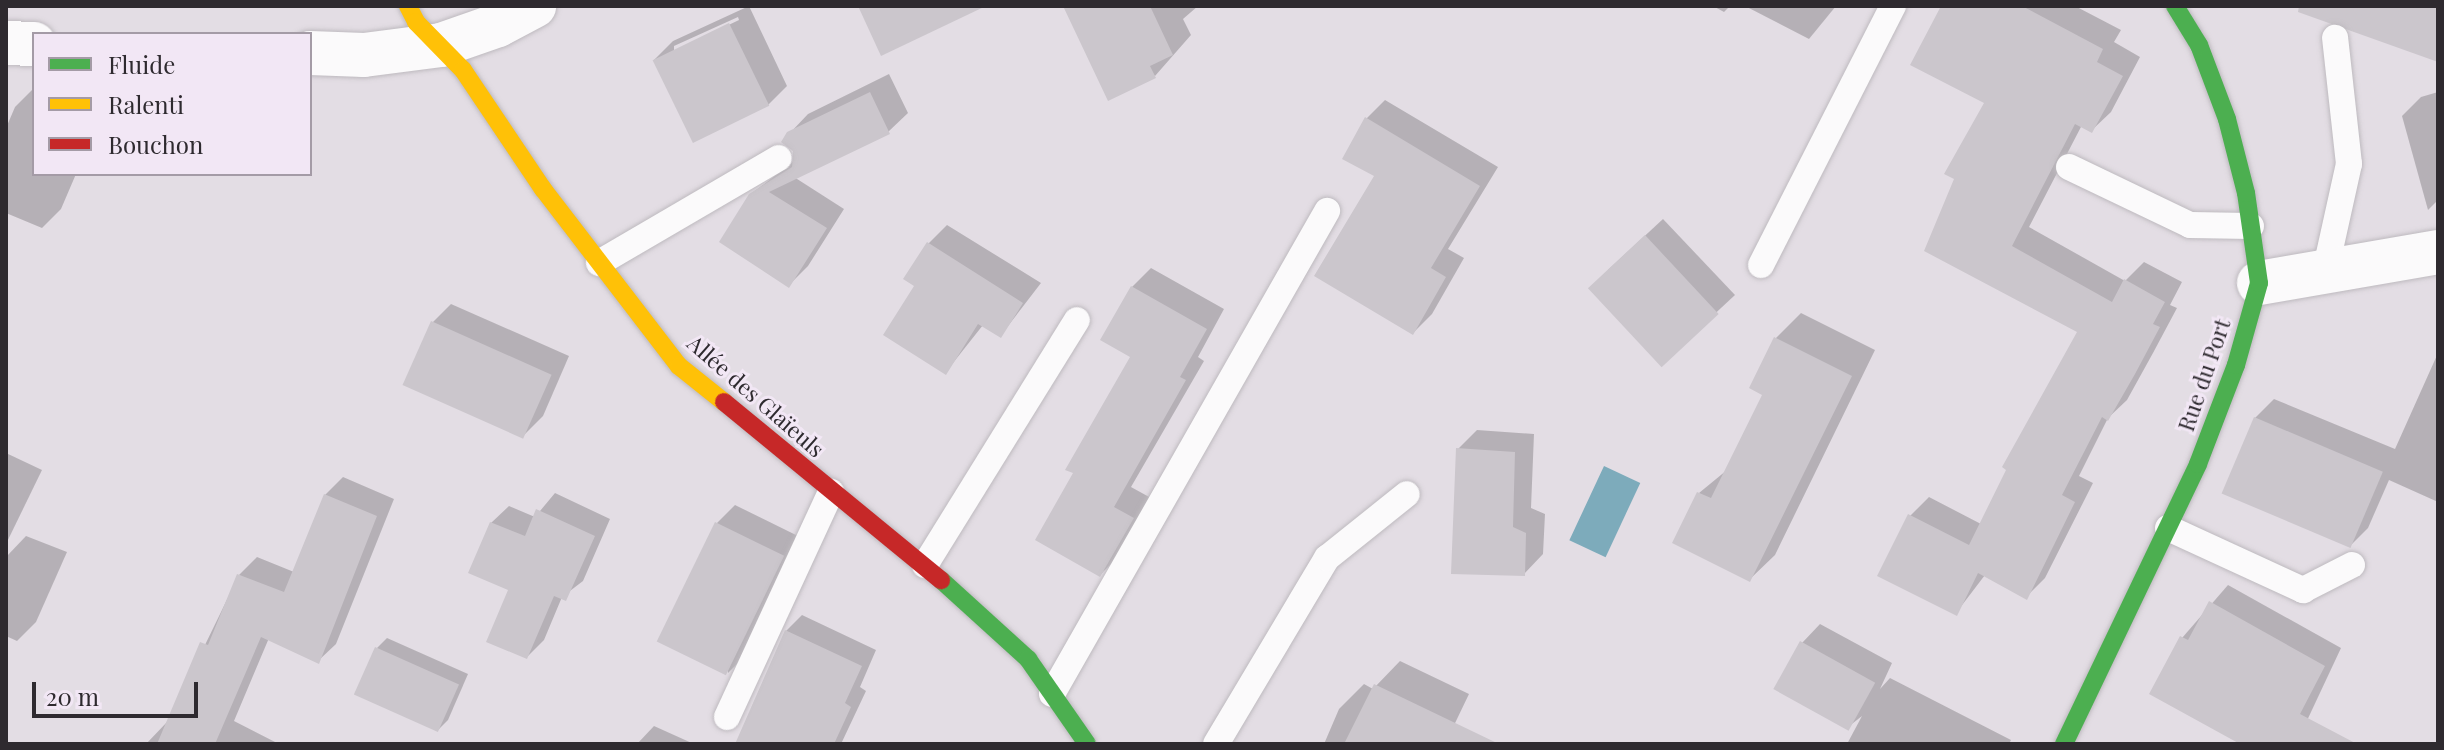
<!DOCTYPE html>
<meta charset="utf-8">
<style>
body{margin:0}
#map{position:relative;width:2444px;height:750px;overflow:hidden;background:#e3dde4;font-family:"Playfair Display",serif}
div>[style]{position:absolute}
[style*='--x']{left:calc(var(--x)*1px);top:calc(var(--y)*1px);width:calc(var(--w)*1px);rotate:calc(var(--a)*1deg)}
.water>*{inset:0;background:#7dabbb;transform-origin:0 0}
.shadow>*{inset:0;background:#0003}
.building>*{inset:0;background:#cbc6cc;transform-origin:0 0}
.roads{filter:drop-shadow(0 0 2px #bebabf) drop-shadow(0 0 2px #bebabf)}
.lane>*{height:26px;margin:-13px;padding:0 13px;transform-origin:13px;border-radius:13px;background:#fbfafb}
.street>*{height:44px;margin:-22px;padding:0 22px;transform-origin:22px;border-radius:22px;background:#fbfafb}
.fast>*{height:18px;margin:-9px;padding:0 9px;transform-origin:9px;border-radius:9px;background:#4caf50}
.slow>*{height:18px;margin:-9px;padding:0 9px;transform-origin:9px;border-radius:9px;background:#ffc107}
.jam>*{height:18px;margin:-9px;padding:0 9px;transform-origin:9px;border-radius:9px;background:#c62828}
span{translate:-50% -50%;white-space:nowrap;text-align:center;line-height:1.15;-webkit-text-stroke:6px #f2e7f5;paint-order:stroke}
.street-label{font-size:22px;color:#2e2a2f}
.frame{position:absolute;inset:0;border:8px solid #2e2a2f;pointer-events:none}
.legend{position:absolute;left:32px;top:32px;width:280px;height:144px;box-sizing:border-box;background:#f2e7f5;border:2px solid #a49ba6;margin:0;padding:10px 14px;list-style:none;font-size:24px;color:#2e2a2f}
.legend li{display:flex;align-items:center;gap:16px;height:40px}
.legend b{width:40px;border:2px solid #a49ba6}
.scale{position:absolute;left:32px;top:682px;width:166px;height:36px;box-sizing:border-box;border:4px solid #2e2a2f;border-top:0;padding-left:10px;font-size:24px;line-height:28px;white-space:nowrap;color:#2e2a2f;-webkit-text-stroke:6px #f2e7f5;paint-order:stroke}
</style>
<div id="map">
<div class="water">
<i style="left:1604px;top:466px;width:40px;height:82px;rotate:25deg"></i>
</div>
<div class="shadow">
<i style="clip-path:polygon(evenodd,749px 6px,787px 86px,768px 105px,654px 60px,673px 41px,749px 6px,738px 17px,739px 20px,674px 51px,674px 46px,738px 17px)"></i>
<i style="clip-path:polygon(1065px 6px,1198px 6px,1183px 19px,1191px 35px,1155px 76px)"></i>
<i style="clip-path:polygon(1713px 6px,1730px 6px,1724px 12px)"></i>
<i style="clip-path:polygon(1745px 6px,1836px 6px,1809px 39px)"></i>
<i style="clip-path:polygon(1943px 6px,2075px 6px,2121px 30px,2114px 42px,2140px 57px,2111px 112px,2092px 130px,2082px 125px,2029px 227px,2125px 281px,2144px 262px,2182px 282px,2170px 305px,2177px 308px,2153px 353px,2127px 400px,2108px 418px,2079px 476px,2093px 483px,2045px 578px,2026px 597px,1985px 575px,1956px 613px,1910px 516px,1929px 497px,1981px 524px,2080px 331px,1927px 250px,1986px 102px)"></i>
<i style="clip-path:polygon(889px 74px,908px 113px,888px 132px,794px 177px,844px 209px,808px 266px,789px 285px,750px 195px,795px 160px,789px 134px,808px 114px)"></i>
<i style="clip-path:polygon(34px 88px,34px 174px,76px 174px,61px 209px,42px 228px,6px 213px,6px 128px,15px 107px)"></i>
<i style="clip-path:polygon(2438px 92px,2438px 200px,2428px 210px,2402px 116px,2421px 97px)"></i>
<i style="clip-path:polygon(1385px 100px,1498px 167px,1448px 249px,1464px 258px,1432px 314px,1413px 333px,1366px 119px)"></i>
<i style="clip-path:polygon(1663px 219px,1735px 295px,1663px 362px,1608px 270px)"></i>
<i style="clip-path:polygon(947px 225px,1041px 283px,1001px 335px,983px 325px,945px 373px,916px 286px,928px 244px)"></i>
<i style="clip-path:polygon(1151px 268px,1224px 309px,1198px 357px,1204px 361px,1131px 487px,1151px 498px,1119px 556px,1100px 575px,1075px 473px,1133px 357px,1132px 287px)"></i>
<i style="clip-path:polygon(451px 304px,569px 356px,543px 416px,524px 435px,432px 323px)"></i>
<i style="clip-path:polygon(1801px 313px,1875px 350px,1775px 555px,1750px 579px,1699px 493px,1727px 470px,1765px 394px,1776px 338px)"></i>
<i style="clip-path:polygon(2438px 353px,2438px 502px,2389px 480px,2368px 528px,2349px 547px,2255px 418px,2274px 399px,2395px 449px)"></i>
<i style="clip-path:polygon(1477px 430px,1534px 434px,1531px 508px,1545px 514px,1543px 554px,1524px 574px,1458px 449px)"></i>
<i style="clip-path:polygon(6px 453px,42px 470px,6px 544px)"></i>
<i style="clip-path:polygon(343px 477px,394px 499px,336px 644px,318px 661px,269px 638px,234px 721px,279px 744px,146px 744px,168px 721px,239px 575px,257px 557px,294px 572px,325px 495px)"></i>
<i style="clip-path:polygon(555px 493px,610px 519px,583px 581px,562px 597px,544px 640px,527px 657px,491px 523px,509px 506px,535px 517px)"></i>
<i style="clip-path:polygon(735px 505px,800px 537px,746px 655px,728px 673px,717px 523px)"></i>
<i style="clip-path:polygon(26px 536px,67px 552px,36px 622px,17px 641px,6px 636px,6px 557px)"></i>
<i style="clip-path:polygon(2228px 585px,2341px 648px,2296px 744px,2240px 744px,2182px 638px)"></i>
<i style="clip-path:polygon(802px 615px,876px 650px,860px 687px,866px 691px,841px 744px,737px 744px,786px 631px)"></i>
<i style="clip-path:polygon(1820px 624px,1892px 663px,1880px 689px,1890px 678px,2011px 740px,2009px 744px,1847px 744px,1862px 716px,1848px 727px,1802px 643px)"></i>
<i style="clip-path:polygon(387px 638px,468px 674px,448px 720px,438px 730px,377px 648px)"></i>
<i style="clip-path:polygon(1400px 661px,1469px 694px,1445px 744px,1324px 744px,1339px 709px,1364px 684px,1373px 689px)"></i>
<i style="clip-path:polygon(654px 726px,694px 744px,637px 744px)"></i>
</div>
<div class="building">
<i style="clip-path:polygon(858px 6px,986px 6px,881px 56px)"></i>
<i style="clip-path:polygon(1063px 6px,1150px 6px,1173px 55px,1150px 66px,1156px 78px,1108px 101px)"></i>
<i style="clip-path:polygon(1941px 6px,2022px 6px,2103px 49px,2097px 62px,2123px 76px,2092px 133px,2075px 124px,2012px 246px,2112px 302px,2124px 279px,2165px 302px,2153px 324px,2160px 327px,2135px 374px,2108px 421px,2102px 417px,2062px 495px,2075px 502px,2027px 600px,1978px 573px,1957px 616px,1877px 576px,1908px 514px,1969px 545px,2006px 470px,2002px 467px,2077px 332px,1924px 251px,1954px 179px,1944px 174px,1984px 103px,1910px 65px)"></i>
<i style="clip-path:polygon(2299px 6px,2438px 6px,2438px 62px,2298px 12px)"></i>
<i style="left:729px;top:23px;width:92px;height:85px;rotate:64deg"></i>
<i style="clip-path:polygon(870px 92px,890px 134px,769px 192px,827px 228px,789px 288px,719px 242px,749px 194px,792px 167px,793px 151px,781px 142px,787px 132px)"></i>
<i style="clip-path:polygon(1365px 117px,1480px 186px,1431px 268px,1446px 277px,1413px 335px,1314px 276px,1374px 176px,1342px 159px)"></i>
<i style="left:1645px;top:235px;width:108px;height:78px;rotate:47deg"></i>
<i style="clip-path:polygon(927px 242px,1023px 303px,1001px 338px,978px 324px,946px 375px,883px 335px,914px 286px,903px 279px)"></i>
<i style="clip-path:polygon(1131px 286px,1207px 329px,1180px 377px,1186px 380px,1114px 507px,1134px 518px,1100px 577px,1035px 540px,1073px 473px,1065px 470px,1130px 357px,1100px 340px)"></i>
<i style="left:431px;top:321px;width:132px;height:70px;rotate:24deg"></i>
<i style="clip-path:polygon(1774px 337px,1852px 376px,1750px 582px,1672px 543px,1697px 492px,1711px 498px,1762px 395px,1749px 388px)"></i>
<i style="left:2254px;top:417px;width:140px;height:83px;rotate:23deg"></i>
<i style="clip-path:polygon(1456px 448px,1515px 452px,1513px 527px,1526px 533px,1525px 576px,1451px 574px)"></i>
<i style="clip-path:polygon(324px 494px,377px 516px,319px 664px,261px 637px,215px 744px,157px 744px,200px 642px,208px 645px,237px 574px,284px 592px)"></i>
<i style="clip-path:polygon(536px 509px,595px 536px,566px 601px,554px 596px,527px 659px,486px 642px,508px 590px,468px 573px,490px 522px,525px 536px)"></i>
<i style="left:715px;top:522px;width:77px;height:133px;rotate:26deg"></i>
<i style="clip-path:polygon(2209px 601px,2325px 666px,2300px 714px,2357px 744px,2240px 744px,2149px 694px,2180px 636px,2188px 640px)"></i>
<i style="clip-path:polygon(785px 630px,862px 666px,845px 703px,851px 707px,834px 744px,735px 744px)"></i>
<i style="left:1800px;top:641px;width:86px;height:55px;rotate:29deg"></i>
<i style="left:375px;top:647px;width:92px;height:52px;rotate:24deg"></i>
<i style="clip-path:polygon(1374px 684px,1499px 744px,1344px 744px)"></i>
</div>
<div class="roads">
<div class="lane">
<i style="--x:2069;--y:167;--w:134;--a:25.6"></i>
<i style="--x:2190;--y:225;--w:61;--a:0.9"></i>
<i style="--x:599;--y:263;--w:208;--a:-30.3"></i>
<i style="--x:1761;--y:265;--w:291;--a:-63"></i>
<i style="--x:2325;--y:272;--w:111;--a:-77.5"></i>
<i style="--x:2349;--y:164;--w:127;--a:-96.3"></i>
<i style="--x:2168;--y:528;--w:149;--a:24.7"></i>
<i style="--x:2303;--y:590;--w:55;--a:-27"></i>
<i style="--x:925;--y:565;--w:288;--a:-58.2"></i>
<i style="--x:1052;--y:694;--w:556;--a:-60.34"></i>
<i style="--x:727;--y:717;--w:248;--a:-65.2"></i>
<i style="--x:1216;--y:744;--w:217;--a:-59.2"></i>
<i style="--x:1327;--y:558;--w:102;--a:-38.7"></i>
</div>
<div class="street">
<i style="--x:6;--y:43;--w:28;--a:2"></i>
<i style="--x:310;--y:53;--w:54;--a:2.1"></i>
<i style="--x:364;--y:55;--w:78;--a:-7.4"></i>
<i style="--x:441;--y:45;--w:60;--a:-19.3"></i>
<i style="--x:498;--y:25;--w:41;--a:-27.8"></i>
<i style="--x:2259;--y:283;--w:182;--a:-9.8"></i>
</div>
<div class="fast">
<i style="--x:941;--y:580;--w:118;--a:42.2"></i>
<i style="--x:1028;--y:659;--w:103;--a:55.2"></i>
<i style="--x:2064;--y:744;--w:310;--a:-64.4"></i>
<i style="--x:2198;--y:464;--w:106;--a:-69"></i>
<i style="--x:2236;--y:365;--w:85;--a:-74.3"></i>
<i style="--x:2259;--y:283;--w:91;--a:-98.2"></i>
<i style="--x:2246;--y:193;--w:76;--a:-104.4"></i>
<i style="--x:2227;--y:119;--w:79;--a:-110.7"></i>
<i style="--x:2199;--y:45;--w:46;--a:-121.6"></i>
</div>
<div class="slow">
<i style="--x:408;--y:6;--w:18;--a:63"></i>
<i style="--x:416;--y:22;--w:67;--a:45.6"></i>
<i style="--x:463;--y:70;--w:143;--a:56.1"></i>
<i style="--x:543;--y:189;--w:223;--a:52.5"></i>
<i style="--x:679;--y:366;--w:58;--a:38.7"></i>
</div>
<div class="jam">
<i style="--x:724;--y:402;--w:281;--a:39.4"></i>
</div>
</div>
<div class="street-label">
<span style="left:2204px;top:375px;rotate:-71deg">Rue du Port</span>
<span style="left:756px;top:396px;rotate:41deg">Allée des Glaïeuls</span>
</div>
<div class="frame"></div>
<ul class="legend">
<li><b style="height:10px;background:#4caf50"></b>Fluide</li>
<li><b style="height:10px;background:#ffc107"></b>Ralenti</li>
<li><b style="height:10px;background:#c62828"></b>Bouchon</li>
</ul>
<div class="scale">20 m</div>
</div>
